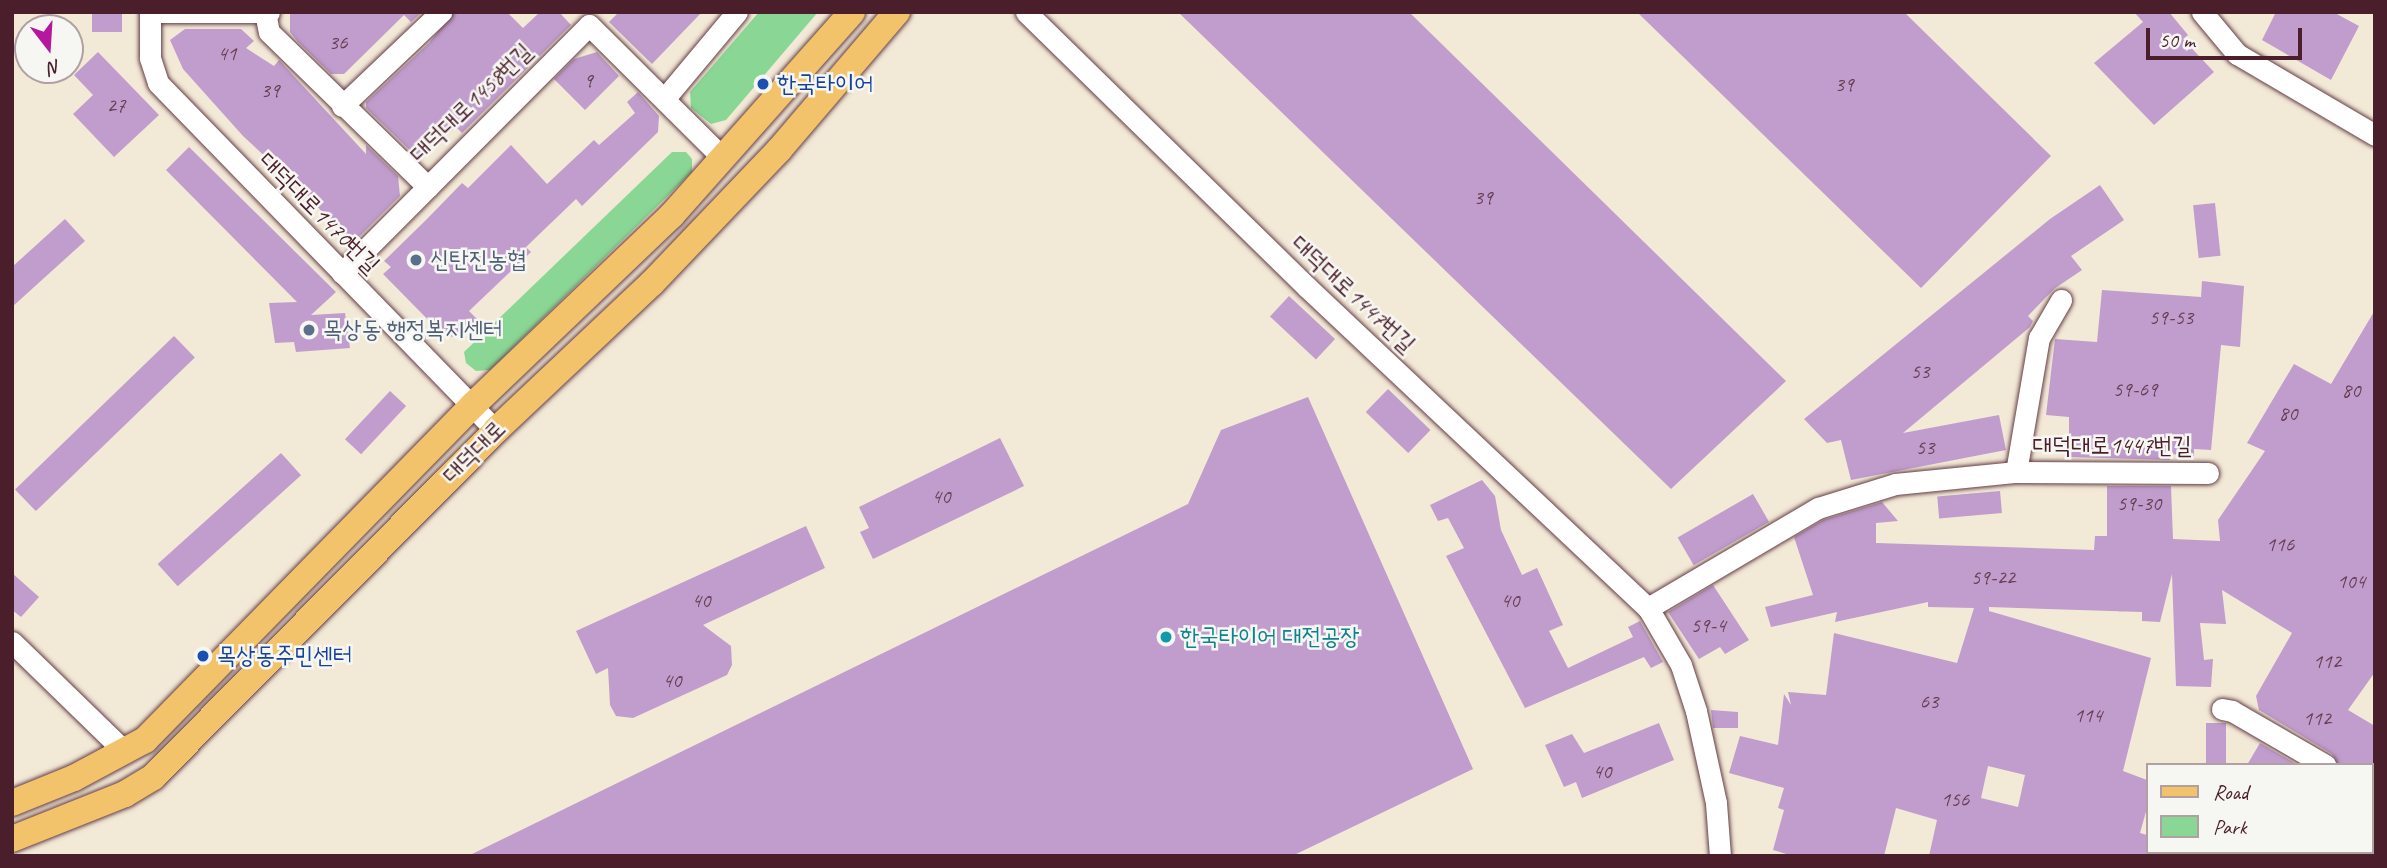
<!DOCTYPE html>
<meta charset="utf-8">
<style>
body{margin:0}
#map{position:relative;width:2387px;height:868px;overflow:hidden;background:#f3e9d7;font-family:Caveat,"Poor Story",sans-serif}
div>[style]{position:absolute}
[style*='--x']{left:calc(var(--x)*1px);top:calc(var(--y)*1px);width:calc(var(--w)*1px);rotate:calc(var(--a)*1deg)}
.green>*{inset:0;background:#8ad795}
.building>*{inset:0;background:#c09dcd;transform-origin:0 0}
.roads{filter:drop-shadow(0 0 2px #633d45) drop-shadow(0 0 2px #633d45)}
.minor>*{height:21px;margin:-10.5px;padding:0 10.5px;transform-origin:10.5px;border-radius:10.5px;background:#fff}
.major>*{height:26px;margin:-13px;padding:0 13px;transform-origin:13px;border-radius:13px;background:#f2c36a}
.dots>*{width:19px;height:19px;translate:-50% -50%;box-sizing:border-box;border:4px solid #f6f6f2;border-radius:50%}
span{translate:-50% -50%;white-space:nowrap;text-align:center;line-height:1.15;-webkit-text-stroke:5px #f6f6f2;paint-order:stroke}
.number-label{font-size:21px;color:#683e54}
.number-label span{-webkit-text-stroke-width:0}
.transit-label{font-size:24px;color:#164399}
.left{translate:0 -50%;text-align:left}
.street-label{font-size:24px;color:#4a1f2b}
.service-label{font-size:24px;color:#4e5e75}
.culture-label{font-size:24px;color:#0d838f}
.frame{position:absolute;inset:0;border:14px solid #4a1f2b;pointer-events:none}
.legend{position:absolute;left:2146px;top:763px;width:228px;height:91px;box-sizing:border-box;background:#f6f6f2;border:2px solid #b1a0a2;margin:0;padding:9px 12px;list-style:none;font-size:21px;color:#4a1f2b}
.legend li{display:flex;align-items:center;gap:14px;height:35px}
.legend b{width:35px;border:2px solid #b1a0a2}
.north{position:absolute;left:14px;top:14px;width:70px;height:70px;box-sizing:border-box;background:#f6f6f2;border:2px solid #b1a0a2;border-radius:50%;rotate:163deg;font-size:19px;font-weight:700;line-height:28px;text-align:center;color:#4a1f2b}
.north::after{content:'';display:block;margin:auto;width:24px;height:32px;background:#b5179e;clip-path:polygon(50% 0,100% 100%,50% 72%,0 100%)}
.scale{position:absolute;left:2146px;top:28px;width:156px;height:32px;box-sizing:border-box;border:4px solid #4a1f2b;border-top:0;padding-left:9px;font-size:21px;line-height:24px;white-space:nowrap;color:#4a1f2b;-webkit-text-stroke:5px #f6f6f2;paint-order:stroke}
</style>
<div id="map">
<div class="green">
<i style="clip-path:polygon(759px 12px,818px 12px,726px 120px,711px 124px,691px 108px,690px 92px)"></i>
<i style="clip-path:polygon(672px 152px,686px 152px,692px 159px,692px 172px,490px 370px,476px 371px,466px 363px,464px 352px)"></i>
</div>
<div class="building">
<i style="left:92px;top:12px;width:30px;height:20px"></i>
<i style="clip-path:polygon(290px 12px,422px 12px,411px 22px,404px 15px,344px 74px,331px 74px,298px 42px,290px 32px)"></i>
<i style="clip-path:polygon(454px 12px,507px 12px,523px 28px,540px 12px,559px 12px,571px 25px,462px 133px,456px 127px,417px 157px,366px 108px,366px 102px,429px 43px)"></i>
<i style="clip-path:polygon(619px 12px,702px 12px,652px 64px,609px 22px)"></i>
<i style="clip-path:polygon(1178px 12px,1409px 12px,1786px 381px,1671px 489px)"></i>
<i style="clip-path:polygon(1637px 12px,1904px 12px,2051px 156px,1921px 288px)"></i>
<i style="clip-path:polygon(2134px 12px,2169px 12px,2188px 35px,2183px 39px,2214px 72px,2154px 125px,2094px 63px,2143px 22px)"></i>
<i style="clip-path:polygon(2276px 12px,2333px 12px,2359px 26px,2331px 80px,2262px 40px)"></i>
<i style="clip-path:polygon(185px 29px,241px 29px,254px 41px,246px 48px,274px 66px,279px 60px,366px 154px,366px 145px,398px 176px,400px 196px,358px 238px,346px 238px,273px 158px,270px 161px,243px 136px,183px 69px,170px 40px)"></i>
<i style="clip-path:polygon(98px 52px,159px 115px,114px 157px,73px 114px,93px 95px,74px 75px)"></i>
<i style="clip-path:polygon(597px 52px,619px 76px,585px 110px,554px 79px,574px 59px)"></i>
<i style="clip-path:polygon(638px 92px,659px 116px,658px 132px,582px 206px,576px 199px,526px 247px,531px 252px,469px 311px,478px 320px,461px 337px,444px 336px,383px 274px,391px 267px,384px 261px,427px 219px,462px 183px,468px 188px,511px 145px,547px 184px,594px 140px,599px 145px,635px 113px,627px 102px)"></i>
<i style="clip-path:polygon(189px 147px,336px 292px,311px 315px,345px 313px,350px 348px,296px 352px,294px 342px,275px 343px,269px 303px,297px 302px,166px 170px)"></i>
<i style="clip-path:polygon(2100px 185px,2124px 220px,2071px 256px,2082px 270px,2054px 289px,2028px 316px,2033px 321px,2030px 327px,1903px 433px,1999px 415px,2006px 450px,1851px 480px,1841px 440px,1827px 443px,1804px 419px,2050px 219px)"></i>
<i style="left:2215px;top:203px;width:53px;height:22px;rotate:84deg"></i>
<i style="clip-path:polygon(65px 219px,85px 241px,12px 307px,12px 267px)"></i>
<i style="clip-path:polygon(2202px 281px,2244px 286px,2240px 347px,2221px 345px,2211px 450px,2194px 449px,2194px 456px,2170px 454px,2170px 460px,2069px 457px,2069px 417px,2046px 415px,2055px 339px,2097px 342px,2102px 290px,2201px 297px)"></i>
<i style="left:1289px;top:296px;width:63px;height:28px;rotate:43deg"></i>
<i style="clip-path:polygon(evenodd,2375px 310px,2375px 672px,2348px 710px,2375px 726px,2375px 765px,2338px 765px,2332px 754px,2259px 710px,2256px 696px,2292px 633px,2222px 590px,2226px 624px,2200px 623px,2204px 660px,2213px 659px,2211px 687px,2176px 686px,2172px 574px,2160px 622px,2142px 621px,2142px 612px,1989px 607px,1989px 611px,2151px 658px,2123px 771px,2147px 780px,2147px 808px,2140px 833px,2147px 835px,2147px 856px,1929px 856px,1937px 820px,1896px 808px,1884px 856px,1793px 856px,1773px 850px,1784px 810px,1778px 808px,1784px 788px,1729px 773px,1740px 736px,1778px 745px,1784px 694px,1791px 705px,1788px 692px,1826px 695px,1834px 633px,1957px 663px,1974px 608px,1928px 607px,1928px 602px,1835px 622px,1837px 612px,1771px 627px,1765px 607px,1813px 595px,1794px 537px,1823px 520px,1882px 502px,1898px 521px,1876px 523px,1876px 543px,2094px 550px,2095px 536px,2107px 536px,2107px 486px,2171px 486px,2173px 539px,2220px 541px,2218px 520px,2265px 451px,2247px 443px,2294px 364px,2331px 384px,2375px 310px,1988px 766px,2025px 775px,2018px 807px,1981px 798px,1988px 766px)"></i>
<i style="left:174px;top:336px;width:30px;height:221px;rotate:46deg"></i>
<i style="left:1388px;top:389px;width:59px;height:32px;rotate:44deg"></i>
<i style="left:390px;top:391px;width:22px;height:66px;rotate:43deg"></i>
<i style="clip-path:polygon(1308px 397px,1473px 769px,1292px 856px,468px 856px,1188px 504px,1221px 430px)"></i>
<i style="clip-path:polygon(1000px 438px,1024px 486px,873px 559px,860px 532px,869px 528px,859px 507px)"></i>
<i style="left:281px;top:453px;width:30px;height:166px;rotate:48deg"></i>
<i style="clip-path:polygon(1482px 480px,1495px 496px,1501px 530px,1522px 575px,1537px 568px,1563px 625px,1549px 631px,1568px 668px,1633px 637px,1628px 627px,1640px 621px,1663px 662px,1651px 668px,1644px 657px,1525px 708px,1446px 556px,1464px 548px,1448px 518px,1438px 521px,1430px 505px)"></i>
<i style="left:2000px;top:491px;width:22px;height:63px;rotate:85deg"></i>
<i style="left:1753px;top:494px;width:32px;height:87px;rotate:60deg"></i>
<i style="clip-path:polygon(806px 526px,825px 568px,703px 625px,731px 646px,732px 665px,727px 675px,633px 718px,616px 716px,610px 705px,608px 668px,596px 674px,576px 631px)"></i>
<i style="clip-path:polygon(12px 573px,39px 597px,21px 617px,12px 610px)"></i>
<i style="clip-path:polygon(1713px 585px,1749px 640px,1725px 654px,1720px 647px,1699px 659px,1668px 612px)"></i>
<i style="clip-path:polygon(1711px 710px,1738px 712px,1738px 728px,1713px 728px)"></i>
<i style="clip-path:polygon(1659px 723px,1674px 760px,1582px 798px,1576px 782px,1564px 787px,1545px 745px,1572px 734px,1584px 753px)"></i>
<i style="left:2206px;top:723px;width:20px;height:42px"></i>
<i style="clip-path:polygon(2260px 743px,2298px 765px,2247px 765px)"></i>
</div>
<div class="roads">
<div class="minor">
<i style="--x:150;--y:12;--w:46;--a:90"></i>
<i style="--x:150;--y:58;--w:26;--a:72"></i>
<i style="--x:158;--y:83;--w:484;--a:45.8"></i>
<i style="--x:150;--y:12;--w:119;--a:0"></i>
<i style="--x:265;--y:12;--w:20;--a:79"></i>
<i style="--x:269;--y:32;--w:222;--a:44.3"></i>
<i style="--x:1026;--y:12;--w:393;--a:44.4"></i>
<i style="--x:1307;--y:287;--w:468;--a:43.3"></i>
<i style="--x:1648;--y:608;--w:66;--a:59.9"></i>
<i style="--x:1681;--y:665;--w:48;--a:71.9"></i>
<i style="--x:1696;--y:711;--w:94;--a:77.7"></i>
<i style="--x:1716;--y:803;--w:53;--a:85.7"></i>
<i style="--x:2202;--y:12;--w:55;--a:50.2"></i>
<i style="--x:2237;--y:54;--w:160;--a:30.4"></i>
<i style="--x:665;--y:98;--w:112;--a:-50.1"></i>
<i style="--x:342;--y:106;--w:137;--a:-43.5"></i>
<i style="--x:342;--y:273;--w:350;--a:-45.1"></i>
<i style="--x:589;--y:25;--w:189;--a:44.8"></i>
<i style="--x:2016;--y:472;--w:136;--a:-80.3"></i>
<i style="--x:2039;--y:338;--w:44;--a:-59.9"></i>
<i style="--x:1648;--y:608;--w:197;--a:-30.5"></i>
<i style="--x:1818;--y:508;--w:81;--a:-17.3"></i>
<i style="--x:1895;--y:484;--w:122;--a:-5.7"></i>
<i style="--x:2016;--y:472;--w:192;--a:0.3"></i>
<i style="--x:12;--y:642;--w:158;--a:44.2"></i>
<i style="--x:2222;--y:709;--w:10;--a:11"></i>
<i style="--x:2232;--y:711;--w:108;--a:30.1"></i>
<i style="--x:2371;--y:792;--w:4;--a:27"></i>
</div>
<div class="major">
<i style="--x:12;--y:803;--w:67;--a:-22"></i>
<i style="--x:74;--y:778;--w:81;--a:-28.2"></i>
<i style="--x:145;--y:740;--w:469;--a:-45.6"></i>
<i style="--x:473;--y:405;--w:275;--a:-43.7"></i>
<i style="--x:672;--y:215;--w:271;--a:-48.4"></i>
<i style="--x:12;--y:839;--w:122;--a:-21.7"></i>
<i style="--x:125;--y:794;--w:33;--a:-31"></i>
<i style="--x:153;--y:777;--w:488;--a:-45.3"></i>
<i style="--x:496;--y:430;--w:214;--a:-43.3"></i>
<i style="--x:652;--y:283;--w:184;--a:-46.3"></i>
<i style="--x:779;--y:150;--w:182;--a:-49.5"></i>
</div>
</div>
<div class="dots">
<i style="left:763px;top:84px;background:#1a4fb4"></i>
<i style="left:416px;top:260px;background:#5c6f8a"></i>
<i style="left:309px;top:330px;background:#5c6f8a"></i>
<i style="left:1166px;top:637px;background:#0f9aa8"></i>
<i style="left:203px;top:656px;background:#1a4fb4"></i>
</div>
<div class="number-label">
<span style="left:338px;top:42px">36</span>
<span style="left:227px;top:53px">41</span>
<span style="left:588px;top:80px">9</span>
<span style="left:1844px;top:84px">39</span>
<span style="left:270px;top:90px">39</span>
<span style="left:116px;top:105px">27</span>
<span style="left:1483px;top:197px">39</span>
<span style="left:2171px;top:317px">59-53</span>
<span style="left:1920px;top:371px">53</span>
<span style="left:2135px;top:389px">59-69</span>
<span style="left:2351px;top:390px">80</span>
<span style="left:2288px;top:413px">80</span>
<span style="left:1925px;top:447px">53</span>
<span style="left:941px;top:496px">40</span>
<span style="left:2139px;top:503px">59-30</span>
<span style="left:2280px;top:544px">116</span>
<span style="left:1993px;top:577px">59-22</span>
<span style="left:2351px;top:581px">104</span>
<span style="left:701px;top:600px">40</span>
<span style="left:1510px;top:600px">40</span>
<span style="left:1708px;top:625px">59-4</span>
<span style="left:2327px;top:661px">112</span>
<span style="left:672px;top:680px">40</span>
<span style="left:1929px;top:701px">63</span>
<span style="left:2088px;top:715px">114</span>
<span style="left:2317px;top:718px">112</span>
<span style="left:1602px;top:771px">40</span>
<span style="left:1955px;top:799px">156</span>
</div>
<div class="transit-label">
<span class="left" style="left:777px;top:84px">한국타이어</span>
<span class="left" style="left:217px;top:656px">목상동주민센터</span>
</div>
<div class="street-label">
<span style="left:471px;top:103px;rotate:-44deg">대덕대로1458번길</span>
<span style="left:319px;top:213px;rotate:45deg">대덕대로1470번길</span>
<span style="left:1353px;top:294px;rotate:43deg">대덕대로1447번길</span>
<span style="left:2112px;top:446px">대덕대로1447번길</span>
<span style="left:474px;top:452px;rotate:-45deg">대덕대로</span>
</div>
<div class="service-label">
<span class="left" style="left:430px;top:260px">신탄진농협</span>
<span class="left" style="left:323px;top:330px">목상동 행정복지센터</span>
</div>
<div class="culture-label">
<span class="left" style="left:1180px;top:637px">한국타이어 대전공장</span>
</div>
<div class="frame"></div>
<ul class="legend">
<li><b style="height:9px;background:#f2c36a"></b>Road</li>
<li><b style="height:19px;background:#8ad795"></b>Park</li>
</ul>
<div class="north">N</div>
<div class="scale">50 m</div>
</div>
